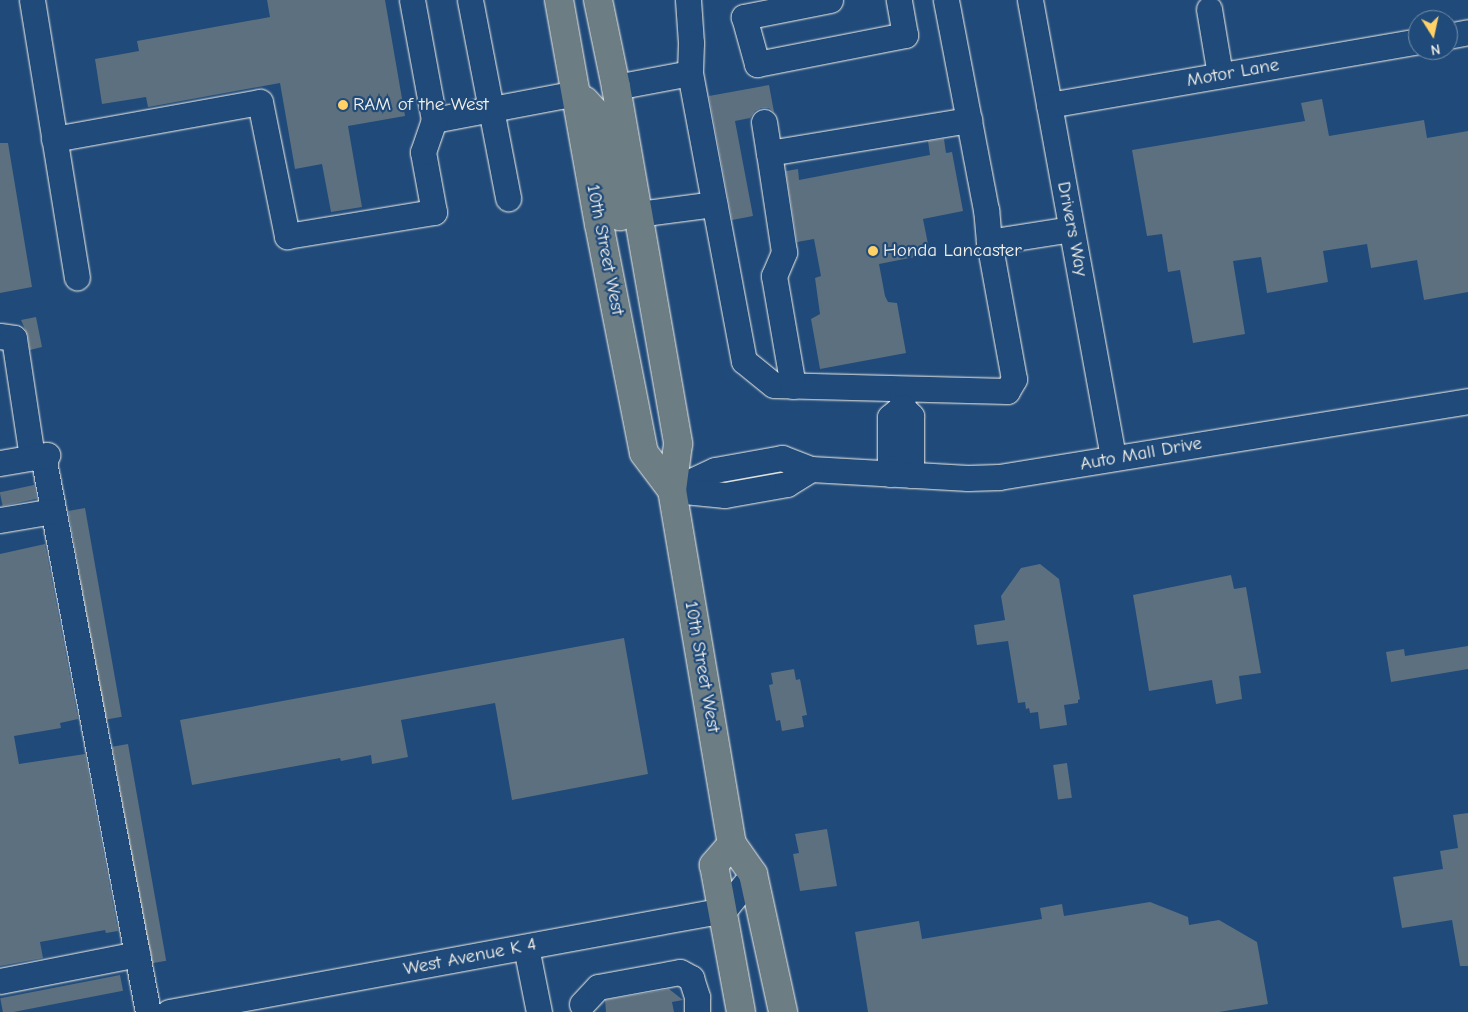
<!DOCTYPE html>
<style>
body{margin:0}
#map{position:relative;width:1468px;height:1012px;overflow:hidden;background:#1f4a7a;font-family:"Comic Neue",sans-serif}
div>[style]{position:absolute}
[style*='--x']{left:calc(var(--x)*1px);top:calc(var(--y)*1px);width:calc(var(--w)*1px);rotate:calc(var(--a)*1deg)}
.building>*{inset:0;background:#5d707f;transform-origin:0 0}
.roads{filter:drop-shadow(0 0 1px #f4f1e8) drop-shadow(0 0 1px #f4f1e8)}
.minor>*{height:25px;margin:-12.5px;padding:0 12.5px;transform-origin:12.5px;border-radius:12.5px;background:#1f4a7a}
.major>*{height:28px;margin:-14px;padding:0 14px;transform-origin:14px;border-radius:14px;background:#6d7d84}
.dots>*{width:14px;height:14px;translate:-50% -50%;box-sizing:border-box;border:2px solid #1f4a7a;border-radius:50%}
span{translate:-50% -50%;white-space:nowrap;text-align:center;line-height:1.15;-webkit-text-stroke:4.5px #1f4a7a;paint-order:stroke}
.street-label{font-size:19px;color:#f4f1e8}
.poi-label{font-size:19px;color:#f4f1e8}
.left{translate:0 -50%;text-align:left}
.north{position:absolute;left:1408px;top:10px;width:50px;height:50px;box-sizing:border-box;background:#1f4a7a;border:1px solid #748da6;border-radius:50%;rotate:170deg;font-size:14px;font-weight:700;line-height:20px;text-align:center;color:#f4f1e8}
.north::after{content:'';display:block;margin:auto;width:18px;height:22px;background:#ffd166;clip-path:polygon(50% 0,100% 100%,50% 72%,0 100%)}
</style>
<div id="map">
<div class="building">
<i style="clip-path:polygon(267px 0,385px 0,405px 116px,348px 126px,362px 207px,331px 212px,322px 164px,295px 169px,280px 83px,148px 107px,146px 97px,102px 104px,95px 59px,139px 51px,137px 41px,270px 17px)"></i>
<i style="clip-path:polygon(769px 85px,774px 112px,769px 108px,761px 108px,755px 111px,750px 118px,735px 121px,753px 216px,732px 220px,709px 96px)"></i>
<i style="clip-path:polygon(1322px 99px,1329px 136px,1424px 120px,1427px 138px,1468px 131px,1468px 292px,1424px 300px,1417px 260px,1371px 268px,1367px 244px,1323px 251px,1328px 282px,1267px 293px,1261px 257px,1233px 261px,1245px 334px,1193px 343px,1180px 270px,1168px 272px,1162px 234px,1147px 236px,1132px 150px,1305px 121px,1301px 103px)"></i>
<i style="clip-path:polygon(944px 139px,946px 153px,952px 152px,963px 211px,923px 219px,930px 254px,879px 264px,885px 296px,888px 302px,897px 303px,906px 353px,820px 369px,811px 319px,820px 314px,815px 278px,821px 276px,814px 239px,797px 242px,786px 171px,798px 169px,799px 180px,930px 155px,928px 141px)"></i>
<i style="clip-path:polygon(0 143px,8px 143px,32px 287px,0 293px)"></i>
<i style="clip-path:polygon(36px 317px,42px 347px,30px 350px,28px 336px,21px 320px)"></i>
<i style="left:34px;top:485px;width:14px;height:35px;rotate:78deg"></i>
<i style="left:85px;top:508px;width:212px;height:17px;rotate:80deg"></i>
<i style="clip-path:polygon(45px 544px,78px 719px,60px 723px,61px 728px,14px 736px,19px 764px,85px 754px,118px 931px,106px 933px,105px 930px,40px 942px,43px 958px,0 966px,0 554px)"></i>
<i style="clip-path:polygon(1040px 564px,1059px 579px,1080px 699px,1078px 700px,1078px 703px,1064px 705px,1067px 725px,1040px 729px,1038px 712px,1030px 713px,1029px 708px,1026px 709px,1025px 702px,1018px 703px,1008px 641px,977px 645px,974px 625px,1005px 620px,1001px 596px,1021px 568px)"></i>
<i style="clip-path:polygon(1231px 575px,1234px 589px,1246px 587px,1261px 673px,1239px 676px,1242px 699px,1216px 704px,1212px 680px,1149px 691px,1133px 595px)"></i>
<i style="clip-path:polygon(624px 638px,648px 774px,512px 800px,495px 703px,401px 720px,408px 757px,372px 764px,371px 755px,341px 761px,340px 758px,192px 785px,180px 720px)"></i>
<i style="clip-path:polygon(1468px 646px,1468px 669px,1391px 682px,1386px 652px,1404px 649px,1405px 656px)"></i>
<i style="clip-path:polygon(794px 669px,796px 680px,800px 679px,807px 715px,802px 716px,804px 727px,782px 731px,780px 720px,776px 721px,769px 685px,773px 684px,771px 673px)"></i>
<i style="left:128px;top:744px;width:220px;height:16px;rotate:80deg"></i>
<i style="left:1067px;top:763px;width:35px;height:14px;rotate:82deg"></i>
<i style="clip-path:polygon(1468px 813px,1468px 966px,1460px 966px,1452px 920px,1402px 928px,1393px 877px,1443px 869px,1440px 851px,1458px 848px,1453px 815px)"></i>
<i style="clip-path:polygon(827px 829px,837px 886px,800px 891px,793px 854px,799px 853px,795px 834px)"></i>
<i style="clip-path:polygon(1150px 902px,1188px 917px,1189px 925px,1219px 920px,1257px 942px,1268px 1004px,1219px 1012px,868px 1012px,855px 932px,919px 921px,922px 939px,1042px 919px,1040px 908px,1062px 904px,1064px 916px)"></i>
<i style="left:120px;top:975px;width:16px;height:122px;rotate:79deg"></i>
<i style="clip-path:polygon(669px 989px,683px 1000px,672px 1002px,674px 1012px,606px 1012px,605px 1000px)"></i>
</div>
<div class="roads">
<div class="minor">
<i style="--x:32;--y:0;--w:281;--a:80.8"></i>
<i style="--x:412;--y:0;--w:122;--a:79.6"></i>
<i style="--x:434;--y:120;--w:146;--a:-10.7"></i>
<i style="--x:470;--y:0;--w:202;--a:79.1"></i>
<i style="--x:688;--y:0;--w:43;--a:86"></i>
<i style="--x:691;--y:43;--w:30;--a:92"></i>
<i style="--x:690;--y:73;--w:293;--a:79.4"></i>
<i style="--x:744;--y:361;--w:38;--a:39"></i>
<i style="--x:774;--y:385;--w:233;--a:1.5"></i>
<i style="--x:1007;--y:391;--w:14;--a:-60"></i>
<i style="--x:1014;--y:379;--w:139;--a:-100.3"></i>
<i style="--x:989;--y:242;--w:32;--a:-95"></i>
<i style="--x:986;--y:210;--w:214;--a:-100.8"></i>
<i style="--x:830;--y:0;--w:88;--a:168.8"></i>
<i style="--x:744;--y:17;--w:49;--a:74.5"></i>
<i style="--x:757;--y:64;--w:151;--a:-11.1"></i>
<i style="--x:905;--y:35;--w:36;--a:-100"></i>
<i style="--x:1030;--y:0;--w:465;--a:79.7"></i>
<i style="--x:1209;--y:9;--w:67;--a:80.5"></i>
<i style="--x:1448;--y:36;--w:20;--a:-11"></i>
<i style="--x:616;--y:87;--w:75;--a:-10.7"></i>
<i style="--x:1049;--y:105;--w:375;--a:-9.8"></i>
<i style="--x:764;--y:122;--w:31;--a:81"></i>
<i style="--x:54;--y:139;--w:209;--a:-10.2"></i>
<i style="--x:260;--y:102;--w:137;--a:78.6"></i>
<i style="--x:287;--y:236;--w:149;--a:-9.3"></i>
<i style="--x:434;--y:212;--w:61;--a:-100.4"></i>
<i style="--x:423;--y:152;--w:34;--a:-71"></i>
<i style="--x:638;--y:214;--w:77;--a:-7.5"></i>
<i style="--x:989;--y:242;--w:83;--a:-9"></i>
<i style="--x:0;--y:336;--w:14;--a:8"></i>
<i style="--x:14;--y:338;--w:120;--a:81.4"></i>
<i style="--x:793;--y:386;--w:112;--a:-99.8"></i>
<i style="--x:774;--y:276;--w:26;--a:-67"></i>
<i style="--x:784;--y:252;--w:100;--a:-98.6"></i>
<i style="--x:769;--y:153;--w:203;--a:-9.4"></i>
<i style="--x:903;--y:390;--w:17;--a:93"></i>
<i style="--x:902;--y:407;--w:13;--a:45"></i>
<i style="--x:911;--y:416;--w:59;--a:90"></i>
<i style="--x:43;--y:456;--w:566;--a:79.31"></i>
<i style="--x:0;--y:463;--w:48;--a:-9.7"></i>
<i style="--x:890;--y:474;--w:57;--a:-90"></i>
<i style="--x:890;--y:417;--w:16;--a:-40"></i>
<i style="--x:672;--y:490;--w:47;--a:-24.9"></i>
<i style="--x:715;--y:470;--w:68;--a:-10.2"></i>
<i style="--x:782;--y:458;--w:31;--a:21"></i>
<i style="--x:811;--y:469;--w:157;--a:3.3"></i>
<i style="--x:968;--y:478;--w:31;--a:-2"></i>
<i style="--x:999;--y:477;--w:475;--a:-9.2"></i>
<i style="--x:674;--y:490;--w:51;--a:5.6"></i>
<i style="--x:725;--y:495;--w:63;--a:-10.1"></i>
<i style="--x:787;--y:484;--w:28;--a:-32"></i>
<i style="--x:0;--y:520;--w:54;--a:-9.6"></i>
<i style="--x:526;--y:947;--w:66;--a:78.7"></i>
<i style="--x:0;--y:981;--w:140;--a:-11.1"></i>
<i style="--x:582;--y:1004;--w:23;--a:-47"></i>
<i style="--x:598;--y:987;--w:83;--a:-10.4"></i>
<i style="--x:680;--y:972;--w:13;--a:29"></i>
<i style="--x:691;--y:978;--w:20;--a:72"></i>
<i style="--x:697;--y:997;--w:15;--a:90"></i>
<i style="--x:169;--y:1012;--w:564;--a:-10.41"></i>
<i style="--x:724;--y:910;--w:46;--a:-51.1"></i>
</div>
<div class="major">
<i style="--x:559;--y:0;--w:228;--a:79.9"></i>
<i style="--x:599;--y:224;--w:233;--a:78.9"></i>
<i style="--x:644;--y:453;--w:46;--a:52.9"></i>
<i style="--x:598;--y:0;--w:89;--a:78.3"></i>
<i style="--x:616;--y:87;--w:362;--a:80.1"></i>
<i style="--x:678;--y:444;--w:46;--a:97.4"></i>
<i style="--x:672;--y:490;--w:359;--a:80.4"></i>
<i style="--x:732;--y:844;--w:37;--a:55"></i>
<i style="--x:753;--y:874;--w:141;--a:77.7"></i>
<i style="--x:585;--y:101;--w:13;--a:48"></i>
<i style="--x:594;--y:111;--w:25;--a:69"></i>
<i style="--x:603;--y:134;--w:84;--a:78.3"></i>
<i style="--x:732;--y:844;--w:28;--a:131"></i>
<i style="--x:714;--y:865;--w:149;--a:79.6"></i>
</div>
</div>
<div class="dots">
<i style="left:343px;top:105px;background:#ffd166"></i>
<i style="left:873px;top:251px;background:#ffd166"></i>
</div>
<div class="street-label">
<span style="left:1233px;top:73px;rotate:-10deg">Motor Lane</span>
<span style="left:1072px;top:229px;rotate:79deg">Drivers Way</span>
<span style="left:605px;top:250px;rotate:79deg">10th Street West</span>
<span style="left:1141px;top:454px;rotate:-10deg">Auto Mall Drive</span>
<span style="left:702px;top:667px;rotate:80deg">10th Street West</span>
<span style="left:470px;top:957px;rotate:-11deg">West Avenue K 4</span>
</div>
<div class="poi-label">
<span class="left" style="left:353px;top:105px">RAM of the West</span>
<span class="left" style="left:883px;top:251px">Honda Lancaster</span>
</div>
<div class="north">N</div>
</div>
